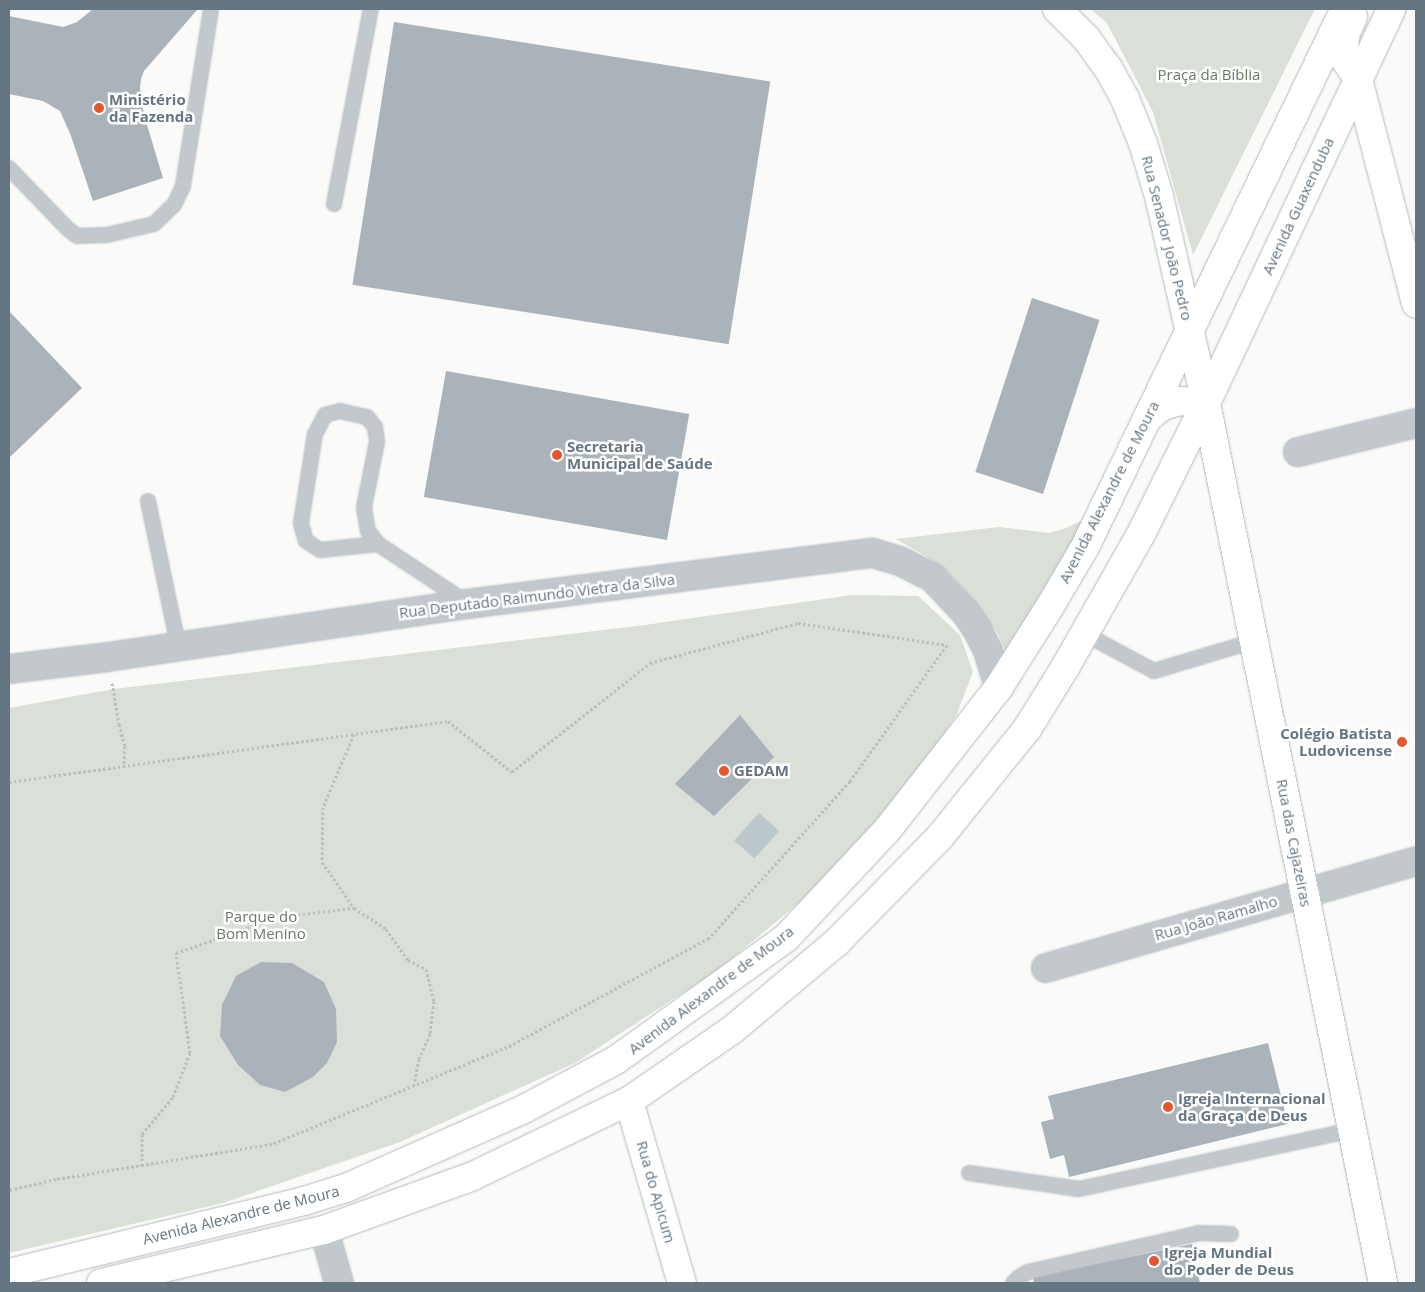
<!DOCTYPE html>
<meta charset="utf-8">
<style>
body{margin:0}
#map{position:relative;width:1425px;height:1292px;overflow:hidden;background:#fafaf8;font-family:"Open Sans",sans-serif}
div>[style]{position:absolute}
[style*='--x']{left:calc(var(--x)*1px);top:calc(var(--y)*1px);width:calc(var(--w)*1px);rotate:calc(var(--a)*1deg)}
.green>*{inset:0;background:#dadfd7}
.water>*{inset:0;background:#bbc7cb;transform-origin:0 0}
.building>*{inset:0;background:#aab3b9;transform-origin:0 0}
.path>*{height:3px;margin-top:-1.5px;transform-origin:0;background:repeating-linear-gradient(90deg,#bbbfc2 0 2.5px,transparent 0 5px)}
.roads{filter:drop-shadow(0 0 1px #b3babf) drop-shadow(0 0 1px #b3babf)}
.lane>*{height:14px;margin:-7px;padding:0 7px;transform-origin:7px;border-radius:7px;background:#c3c8cc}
.street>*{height:28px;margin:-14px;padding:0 14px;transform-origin:14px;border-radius:14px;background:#c3c8cc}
.secondary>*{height:28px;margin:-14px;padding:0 14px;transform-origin:14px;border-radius:14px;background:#fff}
.primary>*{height:28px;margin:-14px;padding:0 14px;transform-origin:14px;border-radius:14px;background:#fff}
.dots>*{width:14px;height:14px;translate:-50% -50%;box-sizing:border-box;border:2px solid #fff;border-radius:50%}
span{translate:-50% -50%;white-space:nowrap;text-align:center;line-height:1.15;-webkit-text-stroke:5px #fff;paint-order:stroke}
.park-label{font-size:15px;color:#687a64}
.poi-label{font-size:15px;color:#657683;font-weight:700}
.left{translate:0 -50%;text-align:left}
.right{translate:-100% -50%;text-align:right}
.street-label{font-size:15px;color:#657683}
.frame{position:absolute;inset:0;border:10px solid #657683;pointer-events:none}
</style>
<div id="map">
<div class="green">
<i style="clip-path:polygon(1090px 9px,1315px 9px,1193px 255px,1153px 112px,1107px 23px)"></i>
<i style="clip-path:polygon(1087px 518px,1008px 657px,997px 632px,955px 579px,932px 560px,896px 539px,999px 527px,1049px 533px,1066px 528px)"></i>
<i style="clip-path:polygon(852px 595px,918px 596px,960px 635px,973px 672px,956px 716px,901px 798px,801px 901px,718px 970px,575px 1063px,400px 1142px,223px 1203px,9px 1253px,9px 708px,114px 689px,645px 625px)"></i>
</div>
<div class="water">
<i style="left:759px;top:813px;width:27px;height:37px;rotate:42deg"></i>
</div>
<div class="building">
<i style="clip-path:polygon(93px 9px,197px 10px,144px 71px,141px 79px,140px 88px,144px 115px,163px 178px,93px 201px,71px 136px,60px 111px,43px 101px,9px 94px,9px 16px,63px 27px,77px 22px)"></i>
<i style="left:394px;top:22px;width:381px;height:266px;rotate:9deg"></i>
<i style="left:1032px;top:298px;width:71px;height:183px;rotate:18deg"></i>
<i style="clip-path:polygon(9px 311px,82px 388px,9px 458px)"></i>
<i style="left:446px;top:371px;width:247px;height:128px;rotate:10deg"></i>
<i style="clip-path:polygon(740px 715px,774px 757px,714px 816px,675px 784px)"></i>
<i style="clip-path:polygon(261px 962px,292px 963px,324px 982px,336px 1009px,337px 1042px,327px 1063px,313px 1077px,285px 1092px,260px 1085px,238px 1065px,220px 1036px,222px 1005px,236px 976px)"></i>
<i style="clip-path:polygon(1268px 1043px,1288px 1124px,1069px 1177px,1064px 1155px,1050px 1159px,1041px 1122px,1054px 1119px,1048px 1096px)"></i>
<i style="clip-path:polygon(1192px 1244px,1200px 1283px,1034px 1283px,1033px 1277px)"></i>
</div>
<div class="path">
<i style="--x:112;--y:683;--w:42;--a:80.3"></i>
<i style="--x:119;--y:724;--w:23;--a:75"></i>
<i style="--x:125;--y:746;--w:20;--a:93"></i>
<i style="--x:354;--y:734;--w:79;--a:113"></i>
<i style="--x:323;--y:807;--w:55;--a:91"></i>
<i style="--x:322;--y:862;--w:56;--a:55.2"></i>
<i style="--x:354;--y:908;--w:38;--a:33"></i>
<i style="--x:386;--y:929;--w:38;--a:55"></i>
<i style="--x:408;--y:960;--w:20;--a:27"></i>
<i style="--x:426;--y:969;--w:33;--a:76"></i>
<i style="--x:434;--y:1001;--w:33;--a:97"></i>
<i style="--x:430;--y:1034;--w:27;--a:114"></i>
<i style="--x:419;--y:1059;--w:26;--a:101"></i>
<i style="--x:9;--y:782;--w:443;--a:-7.9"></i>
<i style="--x:448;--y:721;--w:82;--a:38.6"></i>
<i style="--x:512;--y:772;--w:176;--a:-38.3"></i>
<i style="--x:650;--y:663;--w:153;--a:-15.1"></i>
<i style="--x:798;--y:623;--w:151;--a:8.4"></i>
<i style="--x:947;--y:645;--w:167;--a:125.5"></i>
<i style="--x:850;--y:781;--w:211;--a:131.9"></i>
<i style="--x:709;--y:938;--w:230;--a:151.6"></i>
<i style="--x:507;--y:1047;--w:254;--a:157.6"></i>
<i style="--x:272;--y:1144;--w:219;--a:170.8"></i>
<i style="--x:56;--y:1179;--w:48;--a:166.8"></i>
<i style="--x:142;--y:1166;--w:32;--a:-90"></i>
<i style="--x:142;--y:1134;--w:48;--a:-50"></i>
<i style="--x:173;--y:1097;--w:47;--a:-68.9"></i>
<i style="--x:190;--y:1053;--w:101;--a:-98"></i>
<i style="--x:176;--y:953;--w:108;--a:-19.4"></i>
<i style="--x:278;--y:917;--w:77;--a:-6.8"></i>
</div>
<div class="roads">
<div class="lane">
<i style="--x:9;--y:168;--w:85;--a:46"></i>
<i style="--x:68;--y:229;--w:11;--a:38"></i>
<i style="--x:77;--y:236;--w:30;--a:-2"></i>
<i style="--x:107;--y:235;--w:48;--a:-13.2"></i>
<i style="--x:154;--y:224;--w:28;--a:-44"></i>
<i style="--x:174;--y:205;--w:21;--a:-65"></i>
<i style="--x:183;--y:186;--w:179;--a:-81"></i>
<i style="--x:334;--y:204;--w:198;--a:-79.3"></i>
<i style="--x:148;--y:501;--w:147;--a:78.2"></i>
<i style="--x:378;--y:544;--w:58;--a:174.1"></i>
<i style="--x:320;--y:550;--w:17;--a:-147"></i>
<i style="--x:306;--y:541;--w:19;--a:-106"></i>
<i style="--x:301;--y:523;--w:90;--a:-81.1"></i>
<i style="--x:315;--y:434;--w:21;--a:-62"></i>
<i style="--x:325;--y:415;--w:16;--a:-15"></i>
<i style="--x:340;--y:411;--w:28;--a:13"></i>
<i style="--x:367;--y:417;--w:13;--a:51"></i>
<i style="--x:375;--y:427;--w:15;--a:82"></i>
<i style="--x:377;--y:442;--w:66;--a:101.3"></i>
<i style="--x:364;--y:507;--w:24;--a:81"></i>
<i style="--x:368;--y:531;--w:16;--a:52"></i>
<i style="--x:378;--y:544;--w:107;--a:33.5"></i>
<i style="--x:1085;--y:634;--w:78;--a:28.2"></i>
<i style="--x:1154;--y:671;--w:104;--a:-16.7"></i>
<i style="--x:969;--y:1173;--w:111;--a:8.3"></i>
<i style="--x:1079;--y:1189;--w:279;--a:-12.2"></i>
<i style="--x:1013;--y:1283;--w:7;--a:-45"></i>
<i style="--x:1018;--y:1278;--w:12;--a:-31"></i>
<i style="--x:1028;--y:1272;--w:175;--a:-12.8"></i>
<i style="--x:1199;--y:1233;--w:32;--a:2"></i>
</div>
<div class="street">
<i style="--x:1298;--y:452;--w:122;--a:-13.8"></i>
<i style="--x:9;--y:669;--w:100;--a:-6.9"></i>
<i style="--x:108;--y:657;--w:363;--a:-8.4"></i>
<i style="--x:467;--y:604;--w:409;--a:-7.2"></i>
<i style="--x:873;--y:553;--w:28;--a:17"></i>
<i style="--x:900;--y:561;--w:37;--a:27"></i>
<i style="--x:933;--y:578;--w:48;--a:46.7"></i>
<i style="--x:966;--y:613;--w:22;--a:56"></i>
<i style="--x:978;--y:631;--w:22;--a:63"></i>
<i style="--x:988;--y:651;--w:38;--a:73"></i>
<i style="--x:1046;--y:968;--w:385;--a:-16.1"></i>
<i style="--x:324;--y:1230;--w:55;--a:74.2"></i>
</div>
<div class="secondary">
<i style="--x:1057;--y:9;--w:41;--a:45"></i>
<i style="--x:1086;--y:38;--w:37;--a:54"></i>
<i style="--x:1108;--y:68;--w:35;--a:61"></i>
<i style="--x:1125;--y:99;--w:48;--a:67.8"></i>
<i style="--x:1143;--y:143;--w:55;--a:73.2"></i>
<i style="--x:1159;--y:196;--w:212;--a:77.2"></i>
<i style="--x:1206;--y:403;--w:898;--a:78.63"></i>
<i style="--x:1358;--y:79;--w:232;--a:75.5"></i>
<i style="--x:629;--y:1101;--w:190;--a:73.8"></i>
</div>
<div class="primary">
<i style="--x:1353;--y:17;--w:17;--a:115"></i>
<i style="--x:1346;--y:32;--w:14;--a:98"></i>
<i style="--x:1344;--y:46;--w:15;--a:82"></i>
<i style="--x:1346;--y:61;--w:22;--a:56"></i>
<i style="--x:1147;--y:419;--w:15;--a:-42"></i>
<i style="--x:1158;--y:409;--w:11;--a:-27"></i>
<i style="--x:1168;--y:404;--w:13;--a:-13"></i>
<i style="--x:1181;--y:401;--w:25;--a:5"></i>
<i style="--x:9;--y:1273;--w:304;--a:-13.7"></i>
<i style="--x:304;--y:1201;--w:44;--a:-17.2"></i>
<i style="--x:346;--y:1188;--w:195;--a:-23.9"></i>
<i style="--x:524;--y:1109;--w:104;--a:-28"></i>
<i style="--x:616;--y:1060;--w:209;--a:-35.7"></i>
<i style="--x:786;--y:938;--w:148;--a:-46.9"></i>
<i style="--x:887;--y:830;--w:182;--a:-51.9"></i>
<i style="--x:999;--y:687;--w:93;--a:-57.7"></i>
<i style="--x:1049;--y:608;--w:71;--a:-59.5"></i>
<i style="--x:1085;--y:547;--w:598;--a:-64.21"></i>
<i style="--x:101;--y:1283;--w:229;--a:-13.4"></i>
<i style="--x:324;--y:1230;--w:158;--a:-19.9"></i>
<i style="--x:473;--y:1176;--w:173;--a:-25.7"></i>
<i style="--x:629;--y:1101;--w:125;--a:-34.6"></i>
<i style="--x:732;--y:1030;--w:137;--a:-40"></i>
<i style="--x:837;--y:942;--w:146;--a:-45.6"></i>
<i style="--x:939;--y:838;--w:140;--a:-51.1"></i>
<i style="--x:1027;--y:729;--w:74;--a:-58.2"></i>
<i style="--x:1066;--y:666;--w:154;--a:-60.4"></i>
<i style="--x:1142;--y:532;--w:144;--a:-63.6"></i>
<i style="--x:1206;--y:403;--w:435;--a:-64.8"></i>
</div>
</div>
<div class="dots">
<i style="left:99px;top:108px;background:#e4572e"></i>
<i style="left:557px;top:455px;background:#e4572e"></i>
<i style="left:1402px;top:742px;background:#e4572e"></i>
<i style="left:724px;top:771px;background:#e4572e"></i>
<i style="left:1168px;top:1107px;background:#e4572e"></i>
<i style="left:1154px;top:1261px;background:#e4572e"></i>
</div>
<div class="park-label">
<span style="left:1209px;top:75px">Praça da Bíblia</span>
<span style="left:261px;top:925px">Parque do<br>Bom Menino</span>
</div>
<div class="poi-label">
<span class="left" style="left:109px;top:108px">Ministério<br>da Fazenda</span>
<span class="left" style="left:567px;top:455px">Secretaria<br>Municipal de Saúde</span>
<span class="right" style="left:1392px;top:742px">Colégio Batista<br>Ludovicense</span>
<span class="left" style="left:734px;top:771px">GEDAM</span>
<span class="left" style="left:1178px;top:1107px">Igreja Internacional<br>da Graça de Deus</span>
<span class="left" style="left:1164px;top:1261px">Igreja Mundial<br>do Poder de Deus</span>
</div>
<div class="street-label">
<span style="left:1298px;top:206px;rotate:-65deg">Avenida Guaxenduba</span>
<span style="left:1167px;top:238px;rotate:76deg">Rua Senador João Pedro</span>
<span style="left:1109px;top:492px;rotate:-63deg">Avenida Alexandre de Moura</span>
<span style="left:537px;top:596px;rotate:-7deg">Rua Deputado Raimundo Vietra da Silva</span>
<span style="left:1294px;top:843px;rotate:79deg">Rua das Cajazeiras</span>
<span style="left:1216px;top:918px;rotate:-16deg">Rua João Ramalho</span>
<span style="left:711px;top:990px;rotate:-37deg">Avenida Alexandre de Moura</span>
<span style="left:656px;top:1192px;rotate:74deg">Rua do Apicum</span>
<span style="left:241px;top:1215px;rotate:-14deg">Avenida Alexandre de Moura</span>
</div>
<div class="frame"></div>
</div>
